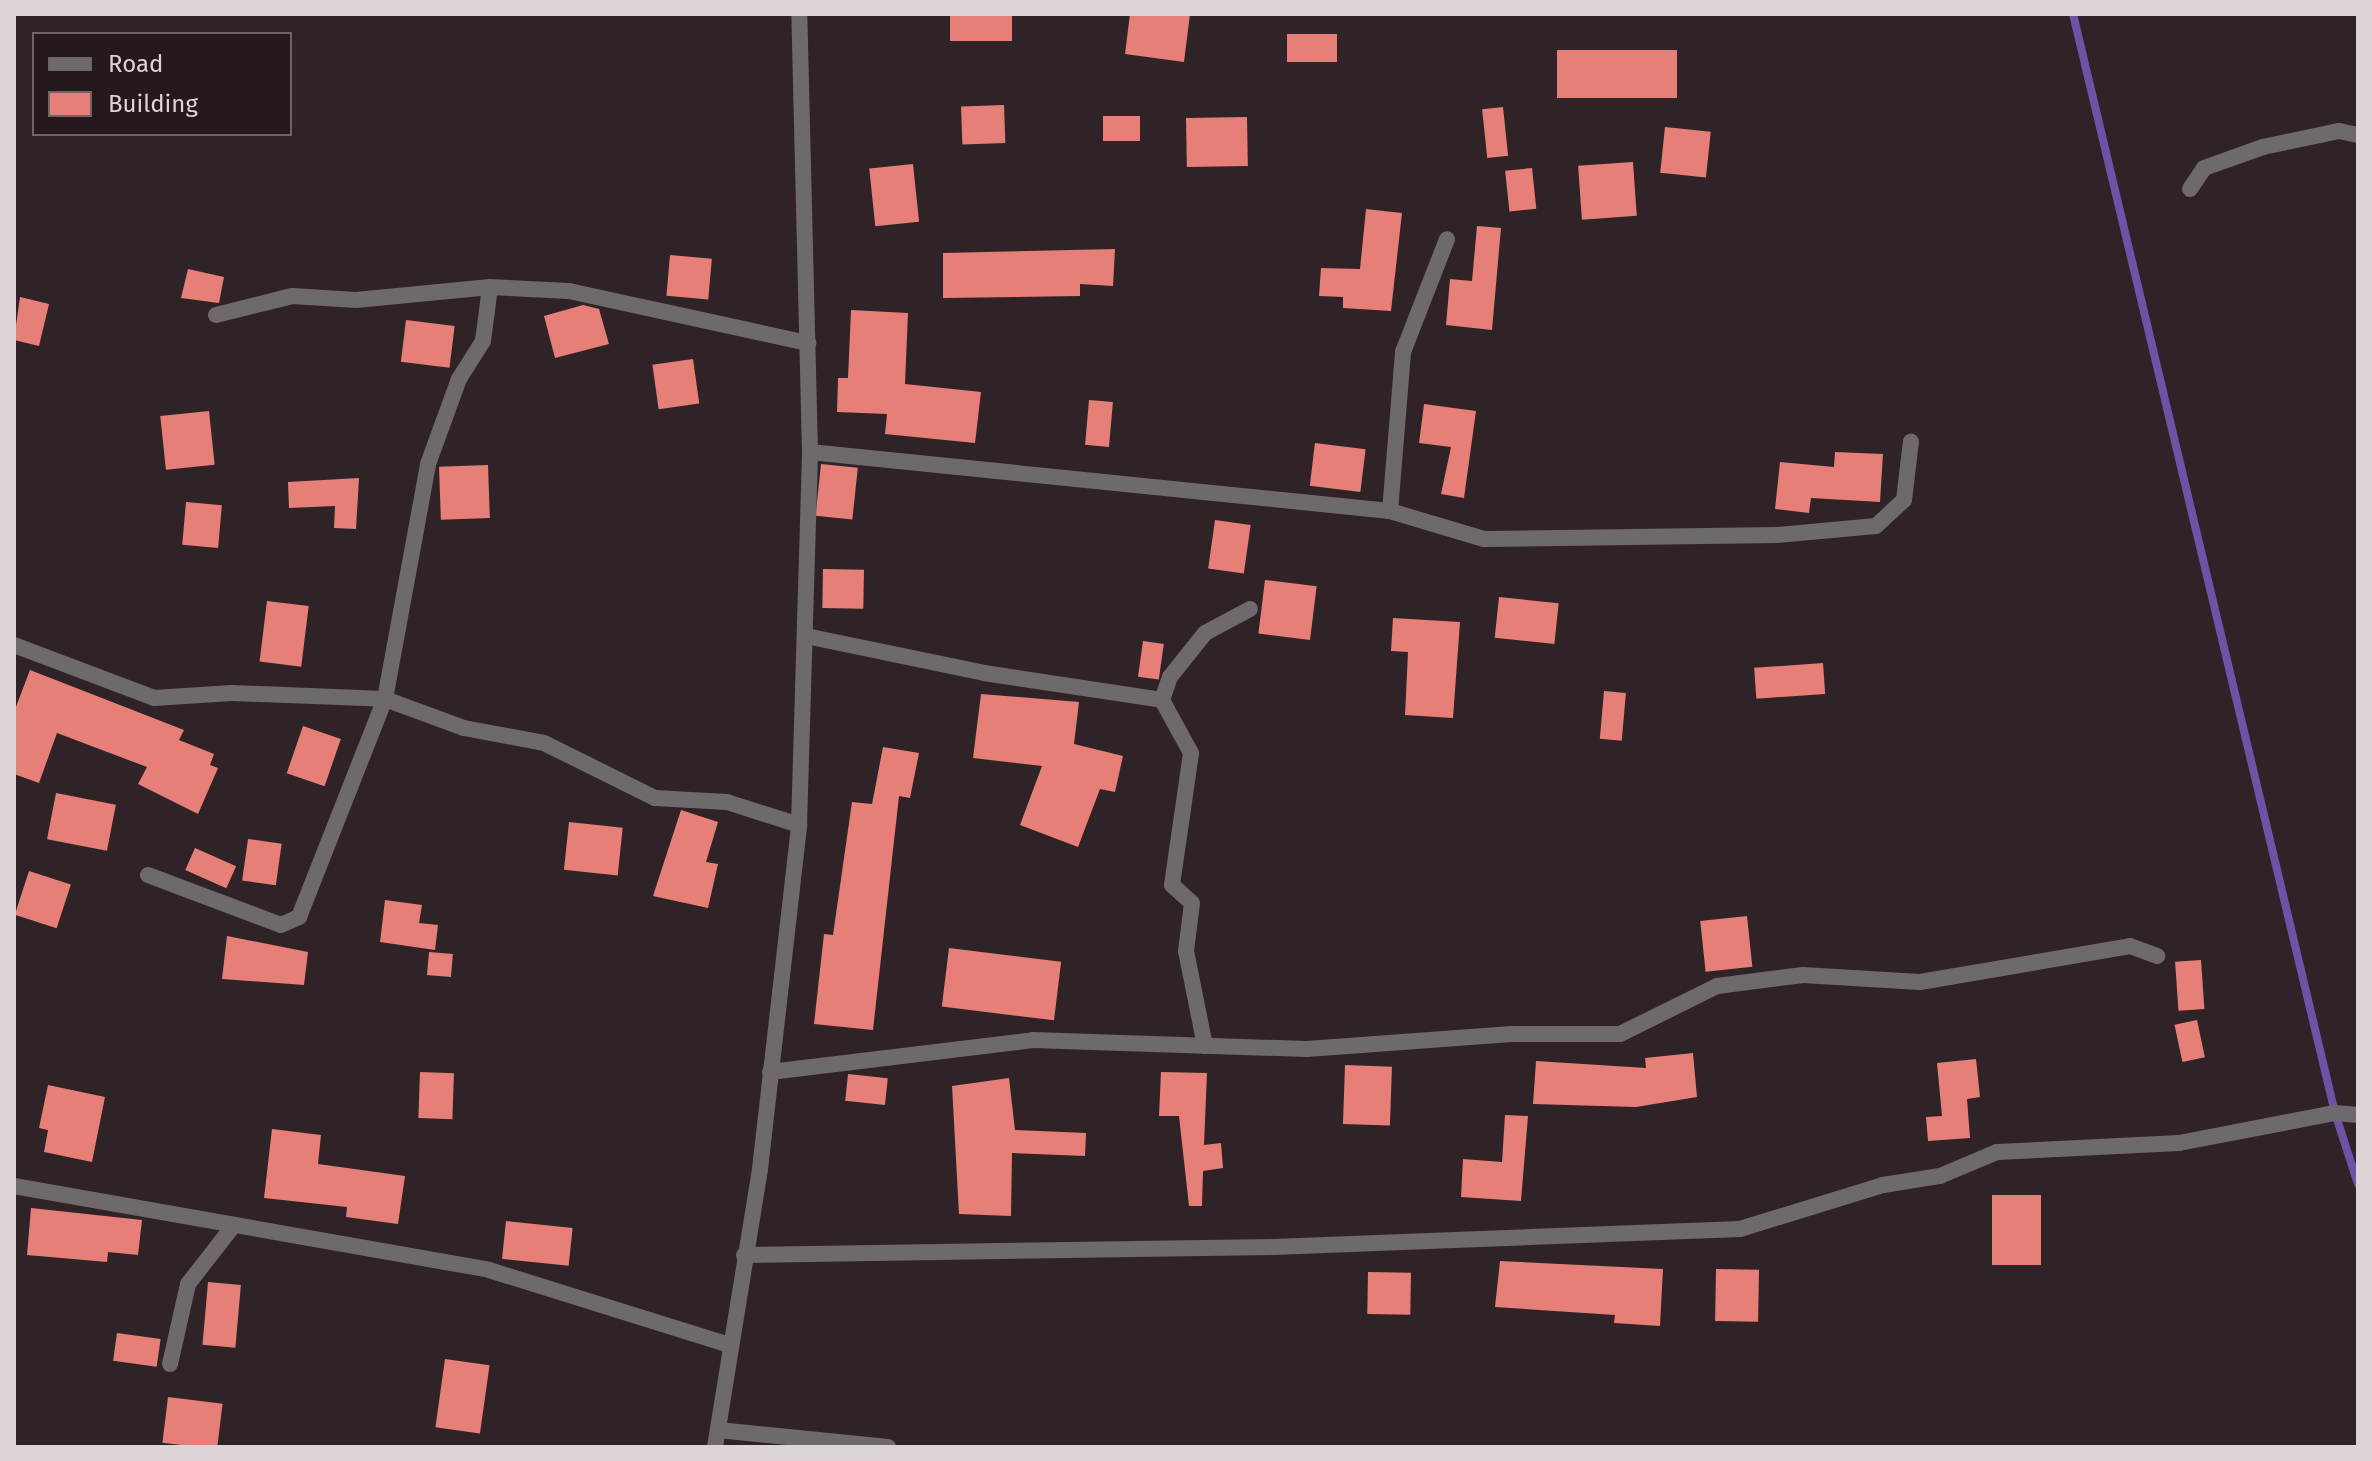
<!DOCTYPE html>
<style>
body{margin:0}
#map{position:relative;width:2372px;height:1461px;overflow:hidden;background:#302327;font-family:"Fira Sans",sans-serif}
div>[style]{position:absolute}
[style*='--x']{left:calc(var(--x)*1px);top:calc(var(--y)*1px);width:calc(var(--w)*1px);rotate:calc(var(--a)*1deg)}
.stream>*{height:8px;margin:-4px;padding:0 4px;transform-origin:4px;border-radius:4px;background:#6d53a6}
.building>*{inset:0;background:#e67f77;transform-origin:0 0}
.street>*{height:16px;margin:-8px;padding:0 8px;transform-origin:8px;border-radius:8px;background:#6d696d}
span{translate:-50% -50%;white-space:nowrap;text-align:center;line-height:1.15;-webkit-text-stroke:8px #26191e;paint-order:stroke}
.frame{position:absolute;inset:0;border:16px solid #ddd4d7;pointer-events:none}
.legend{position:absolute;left:32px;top:32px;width:260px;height:104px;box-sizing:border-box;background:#26191e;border:2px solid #6f6468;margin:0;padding:10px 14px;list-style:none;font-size:24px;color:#ddd4d7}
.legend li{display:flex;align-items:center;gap:16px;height:40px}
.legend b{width:40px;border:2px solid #6f6468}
</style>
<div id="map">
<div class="stream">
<i style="--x:2073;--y:14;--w:1130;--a:76.59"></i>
<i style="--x:2335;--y:1113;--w:75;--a:72.1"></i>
</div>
<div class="building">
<i style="left:950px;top:14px;width:62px;height:27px"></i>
<i style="clip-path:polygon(1130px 14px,1190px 14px,1184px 62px,1125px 54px)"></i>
<i style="left:1337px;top:34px;width:28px;height:50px;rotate:90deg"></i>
<i style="left:1557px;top:50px;width:120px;height:48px"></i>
<i style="left:1004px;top:105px;width:38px;height:43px;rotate:88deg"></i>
<i style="left:1503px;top:107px;width:49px;height:21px;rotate:84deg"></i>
<i style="left:1103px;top:116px;width:37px;height:25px"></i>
<i style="left:1247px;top:117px;width:49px;height:61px;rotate:89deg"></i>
<i style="left:1665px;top:127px;width:46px;height:46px;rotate:6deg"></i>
<i style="left:1633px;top:162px;width:54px;height:55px;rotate:86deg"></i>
<i style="left:913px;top:164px;width:58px;height:44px;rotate:84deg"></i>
<i style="left:1532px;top:168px;width:41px;height:27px;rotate:84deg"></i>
<i style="clip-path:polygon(1366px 209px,1402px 213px,1391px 311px,1343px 308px,1343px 297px,1319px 296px,1321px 268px,1360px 269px)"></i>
<i style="clip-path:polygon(1477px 226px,1501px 228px,1492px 330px,1446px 325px,1450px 279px,1472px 281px)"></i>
<i style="clip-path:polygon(1115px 249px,1113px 286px,1080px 284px,1080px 296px,943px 298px,943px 253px)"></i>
<i style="left:670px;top:255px;width:42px;height:41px;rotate:5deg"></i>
<i style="clip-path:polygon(188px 269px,224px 277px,219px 303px,181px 298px)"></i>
<i style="clip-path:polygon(20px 297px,49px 304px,39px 346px,14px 340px)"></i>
<i style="clip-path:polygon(583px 305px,599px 309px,609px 344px,555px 358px,544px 316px)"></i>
<i style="clip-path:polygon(851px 310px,908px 313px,905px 384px,981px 392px,975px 443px,885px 434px,887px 414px,837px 412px,838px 378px,848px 378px)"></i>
<i style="left:406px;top:320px;width:49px;height:42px;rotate:7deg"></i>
<i style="left:693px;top:359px;width:45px;height:41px;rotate:82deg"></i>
<i style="left:1089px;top:400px;width:24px;height:45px;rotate:5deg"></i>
<i style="clip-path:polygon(1424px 404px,1476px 411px,1464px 498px,1441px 494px,1451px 447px,1419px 443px)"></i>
<i style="left:209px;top:411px;width:54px;height:49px;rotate:84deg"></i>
<i style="left:1315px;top:443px;width:51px;height:43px;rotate:7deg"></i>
<i style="clip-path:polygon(1835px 452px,1883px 454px,1880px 502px,1811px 498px,1809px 513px,1775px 509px,1780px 462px,1834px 467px)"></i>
<i style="left:821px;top:464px;width:37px;height:52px;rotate:6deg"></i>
<i style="left:488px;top:465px;width:53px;height:49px;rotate:88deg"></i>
<i style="clip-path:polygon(359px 478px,356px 529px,334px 528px,335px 506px,289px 508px,288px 482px)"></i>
<i style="left:186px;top:502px;width:36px;height:43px;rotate:5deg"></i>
<i style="left:1215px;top:520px;width:36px;height:49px;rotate:8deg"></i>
<i style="left:823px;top:569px;width:41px;height:39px;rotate:1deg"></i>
<i style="left:1265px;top:580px;width:52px;height:54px;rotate:7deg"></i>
<i style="left:1499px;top:597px;width:60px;height:41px;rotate:6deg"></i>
<i style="left:267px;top:601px;width:42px;height:61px;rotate:7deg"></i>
<i style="clip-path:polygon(1393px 618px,1460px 622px,1453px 718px,1405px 715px,1408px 652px,1391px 651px)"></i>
<i style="left:1143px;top:641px;width:21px;height:36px;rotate:8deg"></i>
<i style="left:1823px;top:663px;width:31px;height:69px;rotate:86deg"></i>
<i style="clip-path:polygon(30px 670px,184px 730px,179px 740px,214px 754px,210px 765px,218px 768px,198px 814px,138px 784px,147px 767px,57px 733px,39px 783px,14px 774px,14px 712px)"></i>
<i style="left:1604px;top:691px;width:22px;height:48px;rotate:5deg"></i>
<i style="clip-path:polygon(981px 694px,1079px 702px,1074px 744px,1123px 756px,1115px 792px,1100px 789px,1078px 847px,1020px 825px,1042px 766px,973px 758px)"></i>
<i style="left:303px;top:726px;width:40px;height:50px;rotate:19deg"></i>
<i style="clip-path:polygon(883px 747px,919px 753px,910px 798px,899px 796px,873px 1030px,814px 1024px,824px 934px,833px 935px,852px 802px,872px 804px)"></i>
<i style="left:56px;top:793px;width:61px;height:47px;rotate:11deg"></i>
<i style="clip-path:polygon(681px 810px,718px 822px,706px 862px,718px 864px,708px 908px,653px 896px)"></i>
<i style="left:569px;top:822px;width:54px;height:48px;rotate:6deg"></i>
<i style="left:248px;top:839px;width:34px;height:42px;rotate:8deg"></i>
<i style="left:195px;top:848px;width:45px;height:24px;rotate:24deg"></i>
<i style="left:29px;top:871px;width:44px;height:46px;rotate:18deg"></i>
<i style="clip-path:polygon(385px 900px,422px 905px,419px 923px,438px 925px,435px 950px,380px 942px)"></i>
<i style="left:1747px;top:916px;width:51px;height:47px;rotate:84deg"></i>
<i style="clip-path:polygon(227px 936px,308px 952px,304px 985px,222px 979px)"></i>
<i style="left:949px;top:948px;width:113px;height:59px;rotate:7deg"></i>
<i style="left:429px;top:952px;width:24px;height:23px;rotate:5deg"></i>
<i style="left:2201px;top:960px;width:49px;height:26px;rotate:86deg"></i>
<i style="left:2197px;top:1020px;width:38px;height:23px;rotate:78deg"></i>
<i style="clip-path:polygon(1693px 1053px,1697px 1097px,1636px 1107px,1533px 1104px,1536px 1061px,1646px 1068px,1645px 1058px)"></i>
<i style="clip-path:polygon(1976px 1059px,1980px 1097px,1967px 1099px,1970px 1138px,1928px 1141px,1926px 1117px,1942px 1116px,1937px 1063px)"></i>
<i style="left:1345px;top:1065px;width:47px;height:59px;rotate:2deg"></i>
<i style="left:420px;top:1072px;width:34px;height:46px;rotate:2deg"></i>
<i style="clip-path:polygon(1161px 1072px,1207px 1073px,1204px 1145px,1221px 1143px,1223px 1168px,1203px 1171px,1202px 1206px,1189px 1206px,1179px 1116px,1159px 1116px)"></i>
<i style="left:848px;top:1074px;width:40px;height:27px;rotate:6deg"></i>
<i style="clip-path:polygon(1009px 1078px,1015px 1130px,1086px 1133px,1085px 1156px,1012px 1153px,1011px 1216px,959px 1214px,952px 1086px)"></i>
<i style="clip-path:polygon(48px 1085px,105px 1097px,92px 1162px,44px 1152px,48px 1130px,39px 1128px)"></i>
<i style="clip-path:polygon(1505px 1115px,1528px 1116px,1521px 1201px,1461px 1197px,1463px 1159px,1502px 1162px)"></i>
<i style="clip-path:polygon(272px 1129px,321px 1135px,318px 1164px,405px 1176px,398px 1224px,346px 1217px,347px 1207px,264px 1198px)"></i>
<i style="left:1992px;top:1195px;width:49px;height:70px"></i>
<i style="clip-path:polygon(31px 1208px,142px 1220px,138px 1255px,108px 1252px,107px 1262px,27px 1255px)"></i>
<i style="left:506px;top:1221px;width:67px;height:38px;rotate:6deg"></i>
<i style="clip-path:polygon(1500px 1261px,1663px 1269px,1660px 1326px,1614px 1323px,1615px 1315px,1495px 1307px)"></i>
<i style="left:1716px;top:1269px;width:43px;height:52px;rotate:1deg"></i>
<i style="left:1368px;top:1272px;width:43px;height:42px;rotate:1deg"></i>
<i style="left:208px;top:1282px;width:33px;height:63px;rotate:5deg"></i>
<i style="left:117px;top:1333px;width:44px;height:28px;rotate:8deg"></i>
<i style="left:445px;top:1359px;width:45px;height:69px;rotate:8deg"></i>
<i style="left:168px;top:1397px;width:55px;height:46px;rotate:7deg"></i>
</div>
<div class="street">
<i style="--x:2190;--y:189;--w:25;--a:-56"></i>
<i style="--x:2204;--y:168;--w:63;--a:-19.6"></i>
<i style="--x:2263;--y:147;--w:78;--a:-11.9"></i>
<i style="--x:2339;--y:131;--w:19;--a:12"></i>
<i style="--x:216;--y:315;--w:78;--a:-14"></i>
<i style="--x:292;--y:296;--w:64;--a:3.6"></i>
<i style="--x:356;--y:300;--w:135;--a:-5.5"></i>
<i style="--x:490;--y:287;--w:79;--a:2.9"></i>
<i style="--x:569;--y:291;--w:245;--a:12.3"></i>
<i style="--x:810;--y:452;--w:583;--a:5.81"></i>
<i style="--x:1390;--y:511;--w:98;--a:16.6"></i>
<i style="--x:1484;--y:539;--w:293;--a:-0.8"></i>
<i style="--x:1777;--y:535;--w:99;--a:-5.2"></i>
<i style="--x:1876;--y:526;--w:38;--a:-43"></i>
<i style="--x:1904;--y:500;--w:59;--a:-83.2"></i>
<i style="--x:1390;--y:511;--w:160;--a:-85.3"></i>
<i style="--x:1403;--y:352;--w:121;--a:-68.7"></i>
<i style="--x:806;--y:636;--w:182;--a:11.7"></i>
<i style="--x:984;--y:673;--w:180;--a:8.6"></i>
<i style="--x:14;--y:645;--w:150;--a:20.7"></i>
<i style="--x:154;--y:698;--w:78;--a:-3.7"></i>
<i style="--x:232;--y:693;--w:153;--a:2.2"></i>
<i style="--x:385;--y:699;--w:84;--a:20.2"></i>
<i style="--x:464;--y:728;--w:81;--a:10.6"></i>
<i style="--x:544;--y:743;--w:124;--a:26.4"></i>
<i style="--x:655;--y:798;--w:72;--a:3.2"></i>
<i style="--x:727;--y:802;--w:76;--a:17.7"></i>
<i style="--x:148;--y:875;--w:142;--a:20.6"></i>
<i style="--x:281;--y:925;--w:20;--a:-24"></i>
<i style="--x:299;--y:917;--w:234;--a:-68.5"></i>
<i style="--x:385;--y:699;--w:239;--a:-79.6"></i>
<i style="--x:428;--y:464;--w:90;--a:-70"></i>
<i style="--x:459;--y:379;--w:45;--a:-57.7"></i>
<i style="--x:483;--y:341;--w:54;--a:-82.6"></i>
<i style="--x:1205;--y:1046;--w:97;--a:-101.3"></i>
<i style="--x:1186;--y:951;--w:48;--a:-82.9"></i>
<i style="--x:1192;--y:903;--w:27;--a:-138"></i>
<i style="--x:1172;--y:885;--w:133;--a:-81.8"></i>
<i style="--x:1191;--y:753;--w:60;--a:-118.7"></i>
<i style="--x:1162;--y:700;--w:24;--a:-71"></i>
<i style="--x:1170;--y:677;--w:56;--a:-51.5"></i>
<i style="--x:1205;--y:633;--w:51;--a:-28.1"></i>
<i style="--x:770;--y:1072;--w:265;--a:-6.9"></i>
<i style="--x:1033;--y:1040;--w:274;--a:1.9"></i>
<i style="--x:1307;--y:1049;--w:205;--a:-4.2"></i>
<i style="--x:1511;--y:1034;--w:109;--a:0"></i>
<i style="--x:1620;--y:1034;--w:108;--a:-26.3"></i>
<i style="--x:1717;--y:986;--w:87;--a:-7.3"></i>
<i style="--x:1803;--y:975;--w:117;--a:3.4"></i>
<i style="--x:1920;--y:982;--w:213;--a:-9.7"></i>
<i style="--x:2130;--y:946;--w:29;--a:20"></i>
<i style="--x:14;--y:1186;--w:482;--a:10"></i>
<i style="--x:489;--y:1270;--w:249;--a:17.3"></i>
<i style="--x:744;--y:1255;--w:529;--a:-0.87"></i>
<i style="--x:1273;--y:1247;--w:467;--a:-2.2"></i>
<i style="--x:1740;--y:1229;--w:150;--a:-17.1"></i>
<i style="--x:1883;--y:1185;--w:58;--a:-9"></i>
<i style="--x:1940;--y:1176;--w:62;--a:-22.8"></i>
<i style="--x:1997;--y:1152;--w:182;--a:-2.8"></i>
<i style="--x:2179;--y:1143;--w:159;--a:-10.9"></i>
<i style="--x:2335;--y:1113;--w:23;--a:5"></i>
<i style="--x:170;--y:1364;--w:82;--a:-77.3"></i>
<i style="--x:188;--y:1284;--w:75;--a:-52.1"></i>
<i style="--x:718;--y:1430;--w:171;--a:5.7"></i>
<i style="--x:715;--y:1447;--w:282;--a:-80.8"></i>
<i style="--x:760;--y:1169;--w:346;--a:-83.5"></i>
<i style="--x:799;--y:825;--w:373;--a:-88.3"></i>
<i style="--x:810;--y:452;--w:438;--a:-91.4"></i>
</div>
<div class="frame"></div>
<ul class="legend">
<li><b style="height:10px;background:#6d696d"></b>Road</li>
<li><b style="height:22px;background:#e67f77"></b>Building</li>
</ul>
</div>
